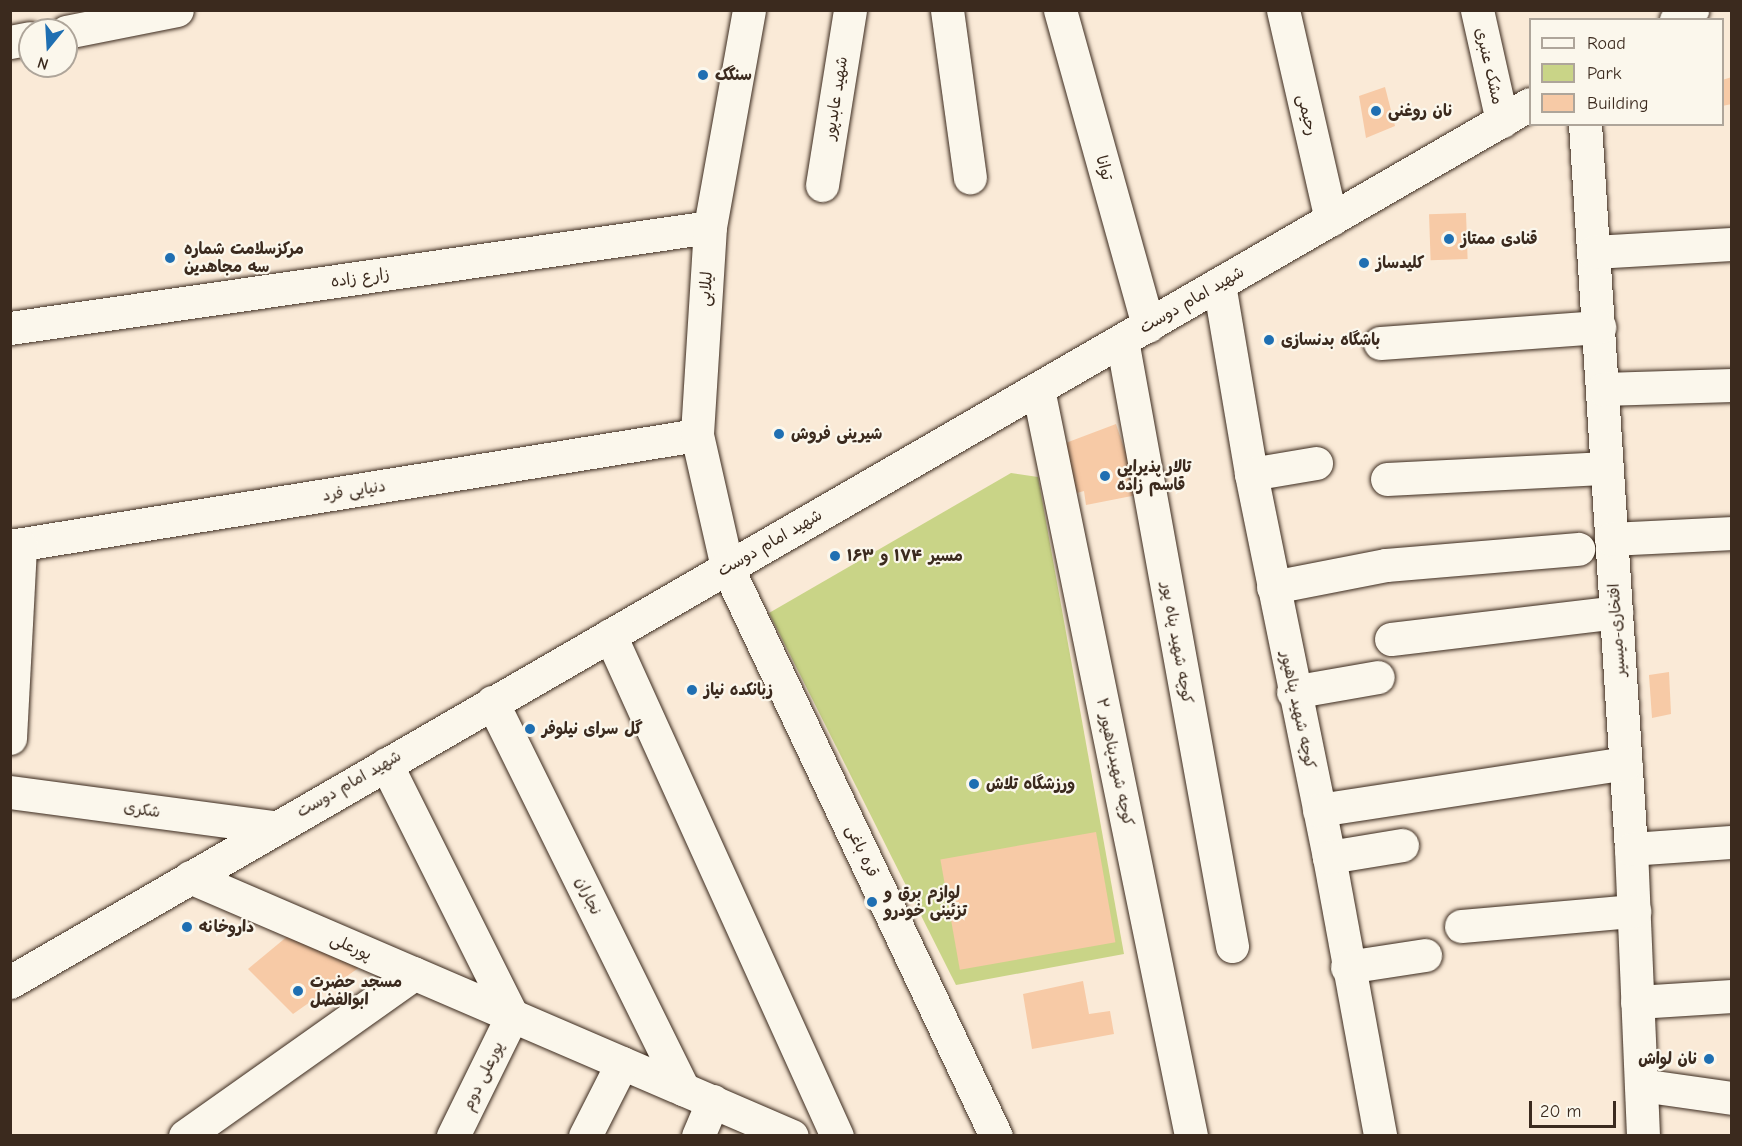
<!DOCTYPE html>
<meta charset="utf-8">
<style>
body{margin:0}
#map{position:relative;width:1742px;height:1146px;overflow:hidden;background:#faead7;font-family:"Comic Neue","Playpen Sans Arabic",sans-serif}
div>[style]{position:absolute}
[style*='--x']{left:calc(var(--x)*1px);top:calc(var(--y)*1px);width:calc(var(--w)*1px);rotate:calc(var(--a)*1deg)}
.green>*{inset:0;background:#c9d487}
.building>*{inset:0;background:#f7caa6;transform-origin:0 0}
.roads{filter:drop-shadow(0 0 2px #3b2a1e) drop-shadow(0 0 2px #3b2a1e)}
.minor>*{height:33px;margin:-16.5px;padding:0 16.5px;transform-origin:16.5px;border-radius:16.5px;background:#fbf7ec}
.major>*{height:33px;margin:-16.5px;padding:0 16.5px;transform-origin:16.5px;border-radius:16.5px;background:#fbf7ec}
.dots>*{width:16px;height:16px;translate:-50% -50%;box-sizing:border-box;border:3px solid #fbf7ec;border-radius:50%}
span{translate:-50% -50%;white-space:nowrap;text-align:center;line-height:1.15;-webkit-text-stroke:4.5px #fbf7ec;paint-order:stroke}
.street-label{font-size:16px;color:#3b2a1e}
.poi-label{font-size:16px;color:#3b2a1e;font-weight:700}
.left{translate:0 -50%;text-align:left}
.right{translate:-100% -50%;text-align:right}
.frame{position:absolute;inset:0;border:12px solid #3b2a1e;pointer-events:none}
.legend{position:absolute;left:1529px;top:18px;width:195px;height:108px;box-sizing:border-box;background:#fbf7ec;border:2px solid #aea59a;margin:0;padding:8px 10px;list-style:none;font-size:18px;color:#3b2a1e}
.legend li{display:flex;align-items:center;gap:12px;height:30px}
.legend b{width:30px;border:2px solid #aea59a}
.north{position:absolute;left:18px;top:18px;width:60px;height:60px;box-sizing:border-box;background:#fbf7ec;border:2px solid #aea59a;border-radius:50%;rotate:198deg;font-size:16px;font-weight:700;line-height:24px;text-align:center;color:#3b2a1e}
.north::after{content:'';display:block;margin:auto;width:21px;height:27px;background:#1f6fb2;clip-path:polygon(50% 0,100% 100%,50% 72%,0 100%)}
.scale{position:absolute;left:1529px;top:1101px;width:87px;height:27px;box-sizing:border-box;border:3px solid #3b2a1e;border-top:0;padding-left:8px;font-size:18px;line-height:21px;white-space:nowrap;color:#3b2a1e;-webkit-text-stroke:4px #fbf7ec;paint-order:stroke}
</style>
<div id="map">
<div class="green">
<i style="clip-path:polygon(1011px 473px,1038px 477px,1124px 954px,956px 985px,769px 613px)"></i>
</div>
<div class="building">
<i style="clip-path:polygon(1732px 77px,1732px 104px,1722px 106px,1722px 80px)"></i>
<i style="clip-path:polygon(1385px 87px,1395px 126px,1366px 138px,1359px 96px)"></i>
<i style="left:1466px;top:213px;width:46px;height:37px;rotate:88deg"></i>
<i style="clip-path:polygon(1116px 424px,1125px 451px,1135px 461px,1142px 494px,1086px 505px,1084px 491px,1077px 493px,1063px 444px)"></i>
<i style="clip-path:polygon(1669px 672px,1671px 714px,1652px 718px,1649px 675px)"></i>
<i style="left:1096px;top:832px;width:112px;height:158px;rotate:80deg"></i>
<i style="clip-path:polygon(295px 930px,367px 962px,293px 1014px,248px 969px)"></i>
<i style="clip-path:polygon(1083px 981px,1089px 1014px,1110px 1011px,1114px 1034px,1032px 1049px,1023px 994px)"></i>
</div>
<div class="roads">
<div class="minor">
<i style="--x:947;--y:10;--w:169;--a:82.2"></i>
<i style="--x:1060;--y:10;--w:328;--a:74.4"></i>
<i style="--x:1283;--y:10;--w:215;--a:77.1"></i>
<i style="--x:1477;--y:10;--w:114;--a:77.3"></i>
<i style="--x:66;--y:32;--w:113;--a:-11.2"></i>
<i style="--x:10;--y:42;--w:20;--a:-11"></i>
<i style="--x:1585;--y:124;--w:726;--a:86.37"></i>
<i style="--x:1631;--y:849;--w:287;--a:87.6"></i>
<i style="--x:822;--y:185;--w:177;--a:-80.9"></i>
<i style="--x:1593;--y:252;--w:139;--a:-3.3"></i>
<i style="--x:1219;--y:284;--w:193;--a:80.4"></i>
<i style="--x:1251;--y:474;--w:391;--a:78.5"></i>
<i style="--x:1329;--y:857;--w:284;--a:79.6"></i>
<i style="--x:10;--y:328;--w:707;--a:-8.21"></i>
<i style="--x:1122;--y:340;--w:616;--a:79.71"></i>
<i style="--x:1380;--y:343;--w:220;--a:-4.2"></i>
<i style="--x:1038;--y:389;--w:763;--a:78.42"></i>
<i style="--x:1603;--y:389;--w:129;--a:-1.8"></i>
<i style="--x:1251;--y:474;--w:66;--a:-9.6"></i>
<i style="--x:1387;--y:479;--w:220;--a:-2.9"></i>
<i style="--x:1611;--y:539;--w:121;--a:-2.8"></i>
<i style="--x:10;--y:546;--w:696;--a:-9.18"></i>
<i style="--x:1273;--y:587;--w:115;--a:-11"></i>
<i style="--x:1386;--y:565;--w:193;--a:-4.8"></i>
<i style="--x:610;--y:635;--w:550;--a:65.63"></i>
<i style="--x:1391;--y:639;--w:227;--a:-6.8"></i>
<i style="--x:1293;--y:692;--w:86;--a:-10"></i>
<i style="--x:492;--y:702;--w:432;--a:63.7"></i>
<i style="--x:10;--y:738;--w:193;--a:-87"></i>
<i style="--x:386;--y:764;--w:282;--a:63.4"></i>
<i style="--x:512;--y:1016;--w:134;--a:116.2"></i>
<i style="--x:10;--y:792;--w:266;--a:7.6"></i>
<i style="--x:1319;--y:810;--w:310;--a:-8.7"></i>
<i style="--x:1631;--y:849;--w:101;--a:-4"></i>
<i style="--x:1329;--y:857;--w:74;--a:-9.3"></i>
<i style="--x:190;--y:877;--w:655;--a:23.28"></i>
<i style="--x:1461;--y:926;--w:174;--a:-5"></i>
<i style="--x:1347;--y:967;--w:79;--a:-8.7"></i>
<i style="--x:1637;--y:1002;--w:95;--a:-3.6"></i>
<i style="--x:1641;--y:1085;--w:92;--a:8.1"></i>
<i style="--x:185;--y:1136;--w:281;--a:-35.3"></i>
<i style="--x:585;--y:1136;--w:82;--a:-63.1"></i>
<i style="--x:698;--y:1136;--w:38;--a:-67"></i>
</div>
<div class="major">
<i style="--x:749;--y:10;--w:220;--a:100.2"></i>
<i style="--x:710;--y:227;--w:208;--a:93.6"></i>
<i style="--x:697;--y:435;--w:135;--a:77.2"></i>
<i style="--x:727;--y:567;--w:629;--a:64.7"></i>
<i style="--x:1676;--y:20;--w:19;--a:-32"></i>
<i style="--x:10;--y:982;--w:1755;--a:-30.01"></i>
</div>
</div>
<div class="dots">
<i style="left:703px;top:75px;background:#1f6fb2"></i>
<i style="left:1376px;top:111px;background:#1f6fb2"></i>
<i style="left:1449px;top:239px;background:#1f6fb2"></i>
<i style="left:170px;top:258px;background:#1f6fb2"></i>
<i style="left:1364px;top:263px;background:#1f6fb2"></i>
<i style="left:1269px;top:340px;background:#1f6fb2"></i>
<i style="left:779px;top:434px;background:#1f6fb2"></i>
<i style="left:1105px;top:476px;background:#1f6fb2"></i>
<i style="left:835px;top:556px;background:#1f6fb2"></i>
<i style="left:692px;top:690px;background:#1f6fb2"></i>
<i style="left:530px;top:729px;background:#1f6fb2"></i>
<i style="left:974px;top:784px;background:#1f6fb2"></i>
<i style="left:872px;top:902px;background:#1f6fb2"></i>
<i style="left:187px;top:927px;background:#1f6fb2"></i>
<i style="left:298px;top:991px;background:#1f6fb2"></i>
<i style="left:1709px;top:1059px;background:#1f6fb2"></i>
</div>
<div class="street-label">
<span style="left:1489px;top:66px;rotate:77deg">مشک عنبری</span>
<span style="left:836px;top:98px;rotate:-81deg">شهید عابدپور</span>
<span style="left:1307px;top:115px;rotate:77deg">رحیمی</span>
<span style="left:1104px;top:168px;rotate:74deg">توانا</span>
<span style="left:360px;top:278px;rotate:-8deg">زارع زاده</span>
<span style="left:706px;top:289px;rotate:-86deg">لیلابی</span>
<span style="left:1192px;top:300px;rotate:-30deg">شهید امام دوست</span>
<span style="left:354px;top:491px;rotate:-9deg">دنیایی فرد</span>
<span style="left:770px;top:543px;rotate:-30deg">شهید امام دوست</span>
<span style="left:1617px;top:630px;rotate:-94deg">افتخاری-میسیر</span>
<span style="left:1177px;top:643px;rotate:80deg">کوچه شهید پناه پور</span>
<span style="left:1298px;top:710px;rotate:78deg">کوچه شهید پناهپور</span>
<span style="left:1115px;top:762px;rotate:78deg">۲ کوچه شهیدپناهپور</span>
<span style="left:349px;top:784px;rotate:-30deg">شهید امام دوست</span>
<span style="left:142px;top:810px;rotate:8deg">شکری</span>
<span style="left:862px;top:851px;rotate:65deg">قره باغی</span>
<span style="left:588px;top:896px;rotate:64deg">نجاران</span>
<span style="left:351px;top:947px;rotate:24deg">پورعلی</span>
<span style="left:483px;top:1076px;rotate:-64deg">پورعلی دوم</span>
</div>
<div class="poi-label">
<span class="left" style="left:715px;top:75px">سنگک</span>
<span class="left" style="left:1388px;top:111px">نان روغنی</span>
<span class="left" style="left:1461px;top:239px">قنادی ممتاز</span>
<span class="left" style="left:184px;top:258px">مرکزسلامت شماره<br>سه مجاهدین</span>
<span class="left" style="left:1376px;top:263px">کلیدساز</span>
<span class="left" style="left:1281px;top:340px">باشگاه بدنسازی</span>
<span class="left" style="left:791px;top:434px">شیرینی فروش</span>
<span class="left" style="left:1117px;top:476px">تالار پذیرایی<br>قاسم زاده</span>
<span class="left" style="left:847px;top:556px">مسیر ۱۷۴ و ۱۶۳</span>
<span class="left" style="left:704px;top:690px">زبانکده نیاز</span>
<span class="left" style="left:542px;top:729px">گل سرای نیلوفر</span>
<span class="left" style="left:986px;top:784px">ورزشگاه تلاش</span>
<span class="left" style="left:884px;top:902px">لوازم برق و<br>تزئینی خودرو</span>
<span class="left" style="left:199px;top:927px">داروخانه</span>
<span class="left" style="left:310px;top:991px">مسجد حضرت<br>ابوالفضل</span>
<span class="right" style="left:1697px;top:1059px">نان لواش</span>
</div>
<div class="frame"></div>
<ul class="legend">
<li><b style="height:8px;background:#fbf7ec"></b>Road</li>
<li><b style="height:16px;background:#c9d487"></b>Park</li>
<li><b style="height:16px;background:#f7caa6"></b>Building</li>
</ul>
<div class="north">N</div>
<div class="scale">20 m</div>
</div>
